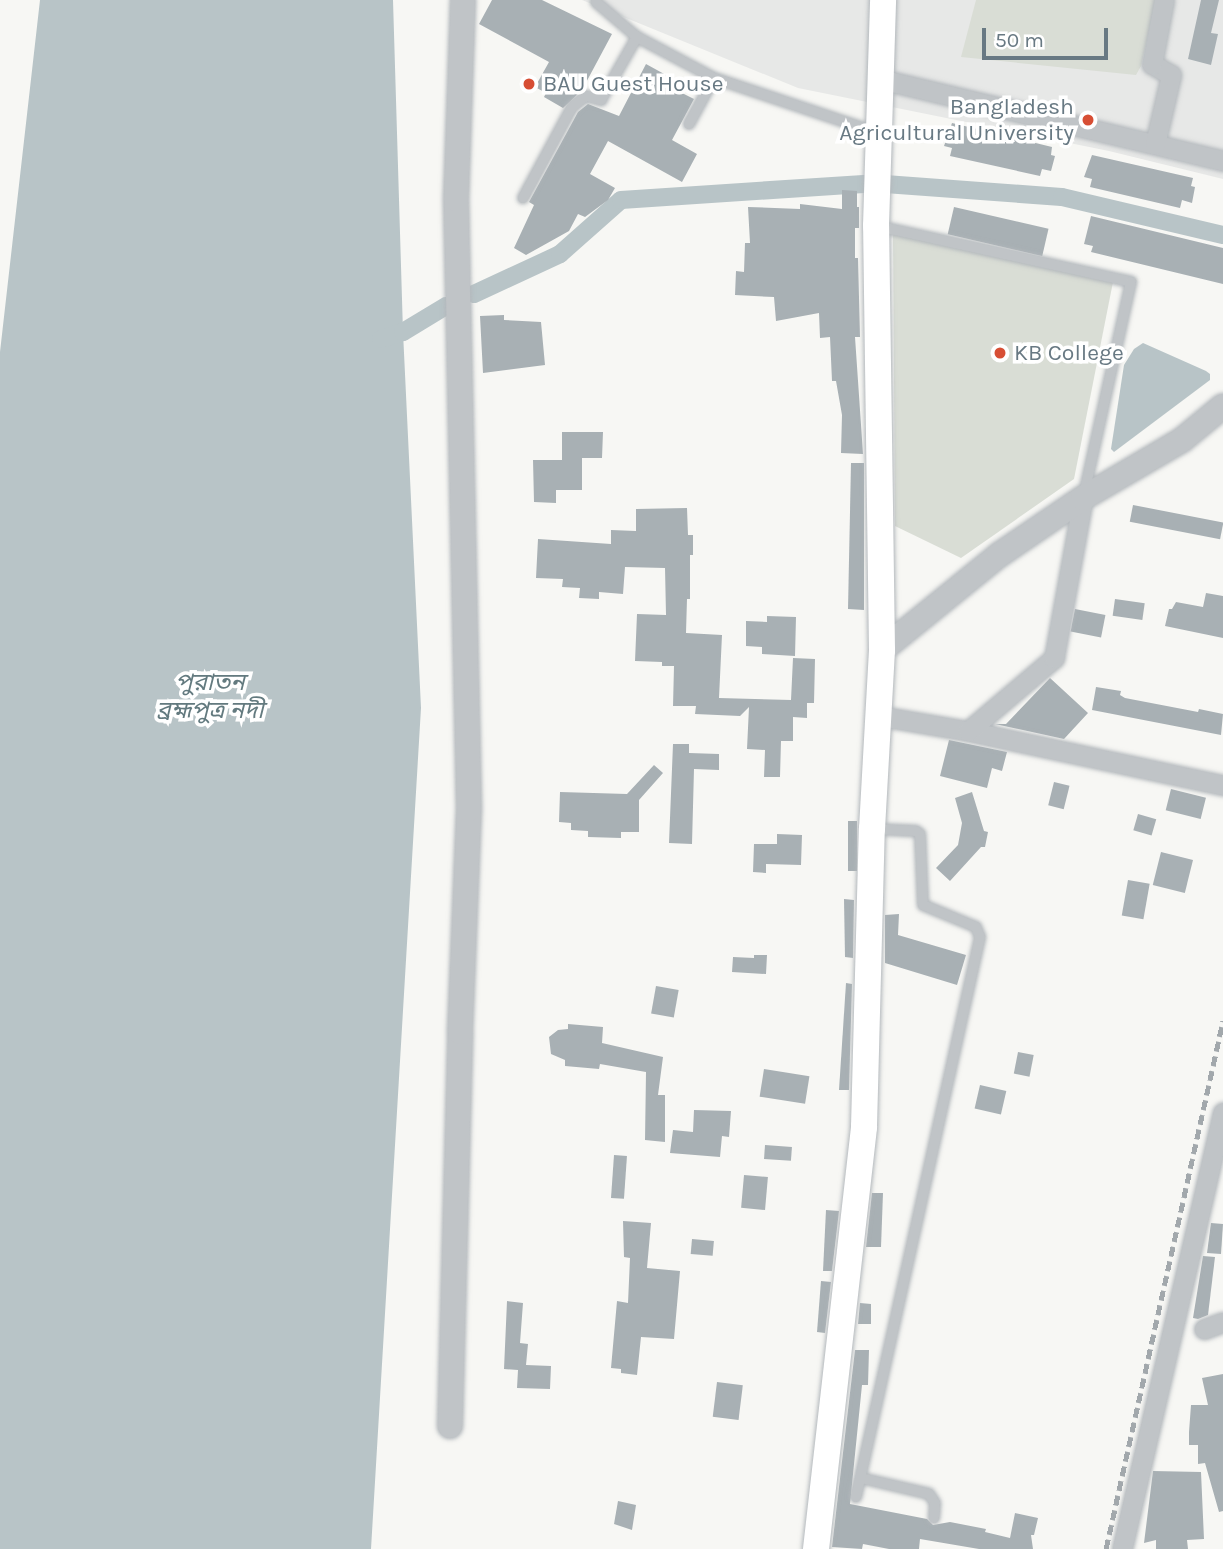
<!DOCTYPE html>
<meta charset="utf-8">
<style>
body{margin:0}
#map{position:relative;width:1223px;height:1549px;overflow:hidden;background:#f7f7f4;font-family:Karla,"Noto Sans Bengali",sans-serif}
div>[style]{position:absolute}
[style*='--x']{left:calc(var(--x)*1px);top:calc(var(--y)*1px);width:calc(var(--w)*1px);rotate:calc(var(--a)*1deg)}
.built>*{inset:0;background:#e7e8e7}
.green>*{inset:0;background:#d9ddd5}
.water>*{inset:0;background:#b8c4c7}
.canal>*{height:18px;margin:-9px;padding:0 9px;transform-origin:9px;border-radius:9px;background:#b8c4c7}
.building>*{inset:0;background:#a8b0b4;transform-origin:0 0}
.roads{filter:drop-shadow(0 0 2px #b3b8bc) drop-shadow(0 0 2px #b3b8bc)}
.service>*{height:10px;margin:-5px;padding:0 5px;transform-origin:5px;border-radius:5px;background:#c0c4c7}
.minor>*{height:19px;margin:-9.5px;padding:0 9.5px;transform-origin:9.5px;border-radius:9.5px;background:#c0c4c7}
.tertiary>*{height:24px;margin:-12px;padding:0 12px;transform-origin:12px;border-radius:12px;background:#c0c4c7}
.secondary>*{height:26px;margin:-13px;padding:0 13px;transform-origin:13px;border-radius:13px;background:#fff}
.rail>*{height:5px;margin-top:-2.5px;transform-origin:0;background:repeating-linear-gradient(90deg,#a2a8ac 0 10px,transparent 0 15px)}
.dots>*{width:19px;height:19px;translate:-50% -50%;box-sizing:border-box;border:4px solid #fff;border-radius:50%}
span{translate:-50% -50%;white-space:nowrap;text-align:center;line-height:1.15;-webkit-text-stroke:7px #fff;paint-order:stroke}
.poi-label{font-size:23px;color:#687983}
.left{translate:0 -50%;text-align:left}
.right{translate:-100% -50%;text-align:right}
.water-label{font-size:24px;color:#637a7f;font-style:italic}
.scale{position:absolute;left:982px;top:28px;width:126px;height:32px;box-sizing:border-box;border:4px solid #687983;border-top:0;padding-left:9px;font-size:21px;line-height:24px;white-space:nowrap;color:#687983;-webkit-text-stroke:5px #fff;paint-order:stroke}
</style>
<div id="map">
<div class="built">
<i style="clip-path:polygon(582px 0,1223px 0,1223px 179px,1109px 151px,798px 88px)"></i>
</div>
<div class="green">
<i style="clip-path:polygon(976px 0,1156px 0,1141px 66px,1136px 75px,961px 57px)"></i>
<i style="clip-path:polygon(893px 233px,1113px 282px,1074px 479px,961px 558px,895px 526px)"></i>
</div>
<div class="water">
<i style="clip-path:polygon(40px 0,393px 0,403px 332px,421px 708px,371px 1549px,0 1549px,0 352px)"></i>
<i style="clip-path:polygon(1143px 343px,1206px 371px,1210px 374px,1210px 380px,1114px 452px,1111px 449px,1124px 365px,1134px 349px)"></i>
</div>
<div class="canal">
<i style="--x:885;--y:184;--w:177;--a:4.2"></i>
<i style="--x:1062;--y:197;--w:165;--a:13.3"></i>
<i style="--x:474;--y:294;--w:95;--a:-24.9"></i>
<i style="--x:560;--y:254;--w:81;--a:-41.5"></i>
<i style="--x:621;--y:200;--w:243;--a:-3.8"></i>
<i style="--x:381;--y:339;--w:23;--a:-18"></i>
<i style="--x:403;--y:332;--w:50;--a:-31.2"></i>
</div>
<div class="building">
<i style="clip-path:polygon(492px 0,542px 0,612px 34px,582px 90px,563px 108px,544px 97px,546px 93px,535px 87px,549px 62px,479px 24px)"></i>
<i style="clip-path:polygon(1201px 0,1219px 0,1211px 33px,1218px 34px,1211px 65px,1188px 59px)"></i>
<i style="clip-path:polygon(646px 64px,666px 75px,662px 83px,694px 99px,672px 140px,697px 154px,682px 182px,608px 141px,590px 174px,615px 188px,608px 200px,585px 217px,578px 214px,569px 231px,526px 255px,514px 248px,534px 205px,529px 202px,578px 112px,588px 104px,619px 116px)"></i>
<i style="clip-path:polygon(952px 123px,1052px 147px,1051px 155px,1055px 156px,1051px 171px,1042px 169px,1040px 176px,950px 156px,952px 148px,944px 146px)"></i>
<i style="clip-path:polygon(1092px 155px,1193px 178px,1191px 186px,1195px 187px,1192px 203px,1182px 200px,1180px 208px,1090px 187px,1092px 179px,1084px 177px)"></i>
<i style="clip-path:polygon(842px 190px,857px 191px,857px 207px,859px 207px,859px 228px,855px 228px,855px 258px,858px 258px,860px 337px,855px 337px,863px 454px,841px 453px,842px 415px,836px 381px,832px 381px,830px 337px,820px 338px,819px 313px,776px 321px,774px 297px,735px 295px,736px 271px,744px 272px,745px 243px,750px 243px,748px 207px,800px 209px,800px 204px,842px 209px)"></i>
<i style="left:954px;top:207px;width:97px;height:28px;rotate:13deg"></i>
<i style="clip-path:polygon(1091px 216px,1223px 248px,1223px 284px,1091px 252px,1093px 246px,1084px 244px)"></i>
<i style="clip-path:polygon(504px 315px,504px 320px,541px 322px,545px 365px,483px 373px,480px 316px)"></i>
<i style="clip-path:polygon(562px 432px,603px 432px,602px 458px,582px 458px,582px 490px,556px 490px,556px 503px,534px 502px,533px 460px,562px 460px)"></i>
<i style="clip-path:polygon(851px 463px,864px 463px,864px 610px,848px 609px)"></i>
<i style="left:1133px;top:505px;width:92px;height:17px;rotate:11deg"></i>
<i style="clip-path:polygon(687px 508px,688px 535px,693px 535px,693px 555px,690px 555px,690px 599px,687px 599px,686px 633px,722px 635px,719px 698px,791px 700px,793px 658px,815px 659px,814px 703px,807px 703px,807px 718px,793px 717px,793px 741px,781px 741px,780px 777px,764px 777px,765px 750px,747px 749px,749px 707px,740px 716px,695px 714px,696px 706px,673px 706px,674px 666px,662px 666px,662px 662px,635px 661px,637px 614px,666px 615px,665px 568px,625px 567px,623px 594px,599px 592px,599px 599px,579px 598px,580px 588px,562px 587px,563px 579px,536px 578px,538px 539px,611px 544px,611px 530px,636px 531px,636px 509px)"></i>
<i style="clip-path:polygon(1206px 593px,1223px 596px,1223px 638px,1165px 626px,1169px 609px,1172px 609px,1176px 602px,1203px 607px)"></i>
<i style="left:1115px;top:599px;width:30px;height:17px;rotate:8deg"></i>
<i style="left:1075px;top:609px;width:31px;height:23px;rotate:11deg"></i>
<i style="clip-path:polygon(767px 616px,796px 617px,795px 656px,762px 654px,762px 647px,746px 646px,746px 621px,767px 622px)"></i>
<i style="clip-path:polygon(1050px 678px,1088px 713px,1064px 739px,995px 724px,1006px 724px)"></i>
<i style="clip-path:polygon(1096px 687px,1121px 691px,1120px 695px,1125px 698px,1198px 712px,1199px 709px,1223px 714px,1221px 735px,1092px 710px)"></i>
<i style="clip-path:polygon(949px 740px,1007px 752px,1002px 771px,992px 768px,987px 788px,940px 776px)"></i>
<i style="clip-path:polygon(673px 744px,689px 744px,689px 753px,719px 754px,719px 770px,694px 769px,692px 844px,669px 843px)"></i>
<i style="clip-path:polygon(654px 765px,663px 773px,639px 800px,639px 832px,621px 832px,621px 838px,588px 837px,588px 831px,571px 830px,571px 823px,559px 822px,560px 792px,627px 794px)"></i>
<i style="left:1054px;top:782px;width:16px;height:24px;rotate:14deg"></i>
<i style="left:1171px;top:789px;width:36px;height:22px;rotate:14deg"></i>
<i style="clip-path:polygon(972px 792px,984px 831px,988px 832px,985px 847px,981px 847px,950px 881px,936px 868px,958px 845px,962px 823px,955px 798px)"></i>
<i style="left:1138px;top:814px;width:19px;height:17px;rotate:16deg"></i>
<i style="left:848px;top:821px;width:9px;height:50px"></i>
<i style="clip-path:polygon(777px 834px,802px 835px,801px 865px,766px 864px,766px 873px,753px 872px,754px 844px,777px 844px)"></i>
<i style="left:1161px;top:852px;width:33px;height:34px;rotate:14deg"></i>
<i style="left:1128px;top:880px;width:22px;height:36px;rotate:10deg"></i>
<i style="clip-path:polygon(844px 899px,854px 900px,853px 958px,845px 957px)"></i>
<i style="clip-path:polygon(899px 914px,898px 935px,966px 955px,957px 985px,885px 963px,885px 915px)"></i>
<i style="clip-path:polygon(754px 955px,767px 955px,766px 974px,732px 972px,733px 957px,754px 958px)"></i>
<i style="clip-path:polygon(846px 983px,852px 984px,849px 1090px,839px 1090px)"></i>
<i style="left:656px;top:986px;width:23px;height:28px;rotate:10deg"></i>
<i style="clip-path:polygon(568px 1024px,603px 1027px,602px 1043px,663px 1057px,658px 1095px,665px 1095px,665px 1142px,645px 1140px,646px 1072px,600px 1064px,599px 1069px,565px 1066px,565px 1060px,551px 1054px,549px 1037px,558px 1030px,568px 1029px)"></i>
<i style="left:1018px;top:1052px;width:16px;height:22px;rotate:11deg"></i>
<i style="left:764px;top:1069px;width:46px;height:28px;rotate:9deg"></i>
<i style="left:980px;top:1085px;width:27px;height:24px;rotate:13deg"></i>
<i style="clip-path:polygon(694px 1110px,731px 1111px,729px 1137px,722px 1136px,720px 1157px,670px 1153px,673px 1130px,693px 1132px)"></i>
<i style="left:765px;top:1145px;width:27px;height:14px;rotate:4deg"></i>
<i style="left:614px;top:1155px;width:13px;height:43px;rotate:4deg"></i>
<i style="left:744px;top:1175px;width:24px;height:33px;rotate:5deg"></i>
<i style="clip-path:polygon(872px 1193px,883px 1193px,881px 1247px,866px 1247px)"></i>
<i style="clip-path:polygon(826px 1210px,839px 1211px,832px 1271px,823px 1271px)"></i>
<i style="clip-path:polygon(623px 1221px,651px 1223px,647px 1268px,680px 1271px,674px 1339px,641px 1337px,637px 1375px,621px 1373px,621px 1369px,611px 1368px,617px 1301px,628px 1303px,630px 1258px,624px 1257px)"></i>
<i style="clip-path:polygon(1211px 1223px,1223px 1224px,1221px 1254px,1207px 1253px)"></i>
<i style="left:692px;top:1239px;width:22px;height:15px;rotate:5deg"></i>
<i style="clip-path:polygon(1203px 1256px,1215px 1257px,1208px 1315px,1198px 1319px,1193px 1318px)"></i>
<i style="clip-path:polygon(821px 1281px,831px 1282px,825px 1333px,817px 1332px)"></i>
<i style="clip-path:polygon(507px 1301px,523px 1303px,520px 1343px,528px 1344px,526px 1365px,551px 1366px,550px 1389px,517px 1388px,518px 1370px,504px 1369px)"></i>
<i style="clip-path:polygon(860px 1303px,871px 1304px,871px 1324px,858px 1324px)"></i>
<i style="clip-path:polygon(855px 1350px,869px 1350px,868px 1385px,862px 1385px,850px 1504px,927px 1519px,933px 1525px,950px 1522px,986px 1529px,985px 1532px,1010px 1538px,1015px 1513px,1038px 1518px,1034px 1535px,1031px 1535px,1033px 1549px,979px 1549px,920px 1539px,919px 1549px,889px 1549px,863px 1544px,862px 1549px,832px 1547px)"></i>
<i style="clip-path:polygon(1223px 1374px,1223px 1511px,1219px 1512px,1205px 1463px,1198px 1464px,1198px 1445px,1189px 1445px,1189px 1432px,1191px 1405px,1208px 1405px,1202px 1378px)"></i>
<i style="left:717px;top:1382px;width:26px;height:35px;rotate:7deg"></i>
<i style="clip-path:polygon(1153px 1471px,1201px 1472px,1204px 1539px,1187px 1540px,1188px 1549px,1156px 1549px,1156px 1540px,1144px 1543px)"></i>
<i style="clip-path:polygon(618px 1501px,636px 1505px,632px 1530px,614px 1524px)"></i>
</div>
<div class="roads">
<div class="service">
<i style="--x:637;--y:37;--w:87;--a:28"></i>
<i style="--x:689;--y:124;--w:52;--a:-61.5"></i>
<i style="--x:714;--y:78;--w:173;--a:18.5"></i>
<i style="--x:523;--y:198;--w:103;--a:-61.7"></i>
<i style="--x:572;--y:107;--w:18;--a:-38"></i>
<i style="--x:586;--y:96;--w:16;--a:15"></i>
<i style="--x:601;--y:100;--w:73;--a:-60.3"></i>
<i style="--x:637;--y:37;--w:54;--a:-139.5"></i>
<i style="--x:877;--y:226;--w:260;--a:12.4"></i>
<i style="--x:1131;--y:282;--w:217;--a:102.5"></i>
<i style="--x:861;--y:1478;--w:70;--a:13.2"></i>
<i style="--x:929;--y:1494;--w:11;--a:56"></i>
<i style="--x:935;--y:1503;--w:15;--a:94"></i>
<i style="--x:856;--y:1497;--w:574;--a:-77.51"></i>
<i style="--x:980;--y:937;--w:11;--a:-112"></i>
<i style="--x:976;--y:927;--w:57;--a:-157.5"></i>
<i style="--x:923;--y:905;--w:71;--a:-92.4"></i>
<i style="--x:920;--y:834;--w:5;--a:-143"></i>
<i style="--x:916;--y:831;--w:43;--a:-177.3"></i>
</div>
<div class="minor">
<i style="--x:880;--y:79;--w:353;--a:13.4"></i>
<i style="--x:1155;--y:144;--w:71;--a:-76.9"></i>
<i style="--x:1171;--y:75;--w:22;--a:-150"></i>
<i style="--x:1152;--y:64;--w:65;--a:-79.4"></i>
<i style="--x:880;--y:716;--w:89;--a:9.7"></i>
<i style="--x:968;--y:731;--w:261;--a:12"></i>
<i style="--x:968;--y:731;--w:113;--a:-40.3"></i>
<i style="--x:1054;--y:658;--w:163;--a:-79.7"></i>
<i style="--x:1204;--y:1329;--w:20;--a:-20"></i>
<i style="--x:1122;--y:1549;--w:448;--a:-77"></i>
</div>
<div class="tertiary">
<i style="--x:882;--y:650;--w:151;--a:-39.1"></i>
<i style="--x:999;--y:555;--w:102;--a:-34.2"></i>
<i style="--x:1083;--y:498;--w:115;--a:-30.4"></i>
<i style="--x:1182;--y:440;--w:53;--a:-39.7"></i>
<i style="--x:450;--y:1426;--w:394;--a:-88.5"></i>
<i style="--x:460;--y:1032;--w:223;--a:-87.7"></i>
<i style="--x:469;--y:809;--w:610;--a:-91.22"></i>
<i style="--x:456;--y:199;--w:199;--a:-88"></i>
</div>
<div class="secondary">
<i style="--x:816;--y:1549;--w:425;--a:-83.5"></i>
<i style="--x:864;--y:1127;--w:298;--a:-88.5"></i>
<i style="--x:872;--y:829;--w:179;--a:-86.8"></i>
<i style="--x:882;--y:650;--w:424;--a:-90.8"></i>
<i style="--x:876;--y:226;--w:226;--a:-88.2"></i>
</div>
</div>
<div class="rail">
<i style="--x:1106;--y:1549;--w:541;--a:-77.51"></i>
</div>
<div class="dots">
<i style="left:529px;top:84px;background:#d74e34"></i>
<i style="left:1088px;top:120px;background:#d74e34"></i>
<i style="left:1000px;top:353px;background:#d74e34"></i>
</div>
<div class="poi-label">
<span class="left" style="left:543px;top:84px">BAU Guest House</span>
<span class="right" style="left:1074px;top:120px">Bangladesh<br>Agricultural University</span>
<span class="left" style="left:1014px;top:353px">KB College</span>
</div>
<div class="water-label">
<span style="left:210px;top:697px">পুরাতন<br>ব্রহ্মপুত্র নদী</span>
</div>
<div class="scale">50 m</div>
</div>
